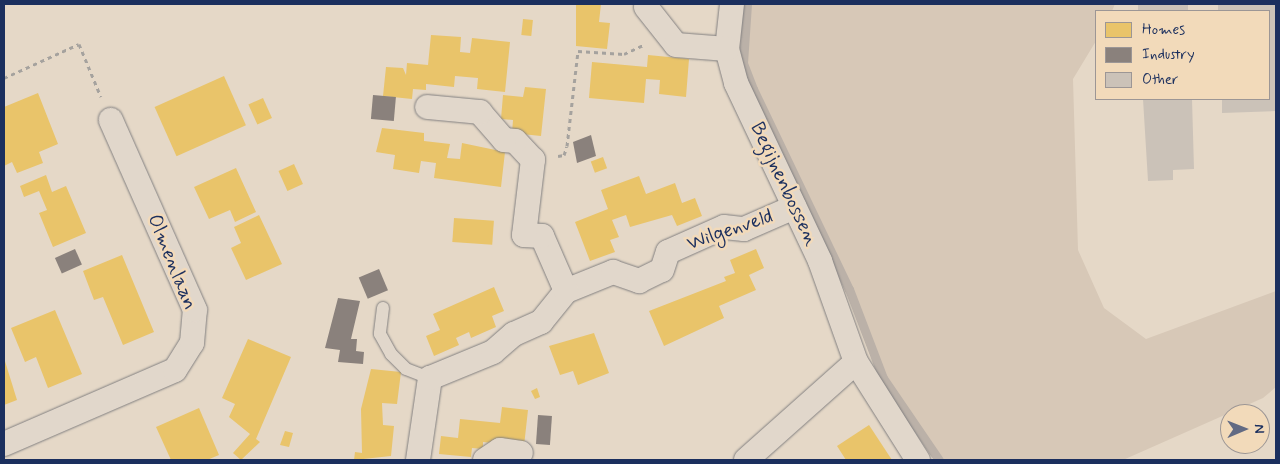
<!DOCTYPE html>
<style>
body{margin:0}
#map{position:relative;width:1280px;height:464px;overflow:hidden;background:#e5d8c7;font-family:Mynerve,sans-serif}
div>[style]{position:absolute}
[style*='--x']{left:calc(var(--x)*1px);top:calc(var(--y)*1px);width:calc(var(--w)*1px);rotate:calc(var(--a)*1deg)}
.green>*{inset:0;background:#d7c8b7}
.homes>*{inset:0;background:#e9c46a;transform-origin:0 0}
.industry>*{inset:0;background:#8a817c;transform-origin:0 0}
.stream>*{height:9px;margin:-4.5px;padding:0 4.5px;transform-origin:4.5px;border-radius:4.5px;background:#bbb1a8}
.building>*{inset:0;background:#cbc2b8;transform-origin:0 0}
.path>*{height:3px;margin-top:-1.5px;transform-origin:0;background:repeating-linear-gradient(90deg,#a5a29e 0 4px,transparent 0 8px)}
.roads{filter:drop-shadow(0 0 1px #828081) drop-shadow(0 0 1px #828081)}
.service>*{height:12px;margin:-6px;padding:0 6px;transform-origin:6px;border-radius:6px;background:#e1d7cb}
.minor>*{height:24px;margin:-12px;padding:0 12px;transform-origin:12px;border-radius:12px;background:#e1d7cb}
span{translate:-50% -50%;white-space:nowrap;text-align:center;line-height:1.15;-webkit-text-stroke:5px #f2daba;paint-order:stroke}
.street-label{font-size:20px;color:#1b2f5e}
.frame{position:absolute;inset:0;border:5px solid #1b2f5e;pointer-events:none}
.legend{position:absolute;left:1095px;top:10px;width:175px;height:90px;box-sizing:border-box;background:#f2daba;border:1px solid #9c9695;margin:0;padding:6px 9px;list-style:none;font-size:15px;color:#1b2f5e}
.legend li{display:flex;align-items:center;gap:10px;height:25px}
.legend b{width:25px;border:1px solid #9c9695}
.north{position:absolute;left:1220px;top:404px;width:50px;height:50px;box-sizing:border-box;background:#f2daba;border:1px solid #9c9695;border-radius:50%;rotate:89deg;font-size:14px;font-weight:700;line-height:20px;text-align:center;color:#1b2f5e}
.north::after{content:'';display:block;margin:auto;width:18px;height:22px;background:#626a83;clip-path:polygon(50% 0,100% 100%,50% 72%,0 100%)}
</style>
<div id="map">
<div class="green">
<i style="clip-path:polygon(739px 4px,1115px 4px,1112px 11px,1096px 11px,1096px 41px,1073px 79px,1078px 250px,1104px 308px,1146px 339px,1276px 291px,1276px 387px,1263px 398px,1123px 460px,934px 460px,873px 361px,839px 269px,735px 61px)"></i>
</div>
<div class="homes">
<i style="clip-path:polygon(576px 4px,601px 4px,599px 22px,610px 23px,607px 49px,576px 46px)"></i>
<i style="left:523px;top:19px;width:10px;height:16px;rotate:6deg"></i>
<i style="clip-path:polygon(431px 35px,461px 37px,460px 52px,470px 53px,472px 38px,510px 42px,505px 92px,477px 89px,478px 78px,455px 76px,454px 87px,426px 84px,426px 90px,413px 89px,412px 99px,383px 96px,386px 67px,403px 68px,406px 75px,407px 63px,428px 65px)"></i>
<i style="clip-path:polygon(648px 55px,689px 59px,686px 97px,659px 94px,660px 80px,646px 79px,644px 103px,589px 98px,592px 62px,647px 67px)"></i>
<i style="left:224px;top:76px;width:54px;height:76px;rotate:66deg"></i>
<i style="clip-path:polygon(525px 87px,546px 89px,541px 136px,512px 133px,513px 120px,501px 119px,503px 95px,523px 97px)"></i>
<i style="clip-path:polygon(38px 93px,58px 144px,39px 152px,43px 163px,17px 173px,12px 162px,4px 166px,4px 107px)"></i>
<i style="left:263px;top:98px;width:22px;height:16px;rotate:66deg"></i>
<i style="clip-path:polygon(382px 128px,424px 133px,424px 141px,450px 144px,447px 158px,460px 159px,462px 143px,505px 152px,501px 187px,434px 178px,436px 163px,421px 161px,419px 173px,393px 169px,395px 155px,376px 152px)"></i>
<i style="left:603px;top:157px;width:12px;height:13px;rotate:70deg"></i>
<i style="left:294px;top:164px;width:22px;height:17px;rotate:66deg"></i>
<i style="clip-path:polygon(236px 168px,256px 212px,235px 222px,230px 210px,209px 219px,194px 187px)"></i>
<i style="clip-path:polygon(46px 175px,52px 192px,66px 186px,86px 233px,53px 247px,39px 213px,47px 210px,39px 191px,24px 197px,20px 186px)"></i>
<i style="clip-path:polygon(639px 176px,646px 194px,675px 183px,682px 203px,695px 198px,702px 216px,677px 226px,672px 215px,630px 227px,626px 215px,612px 220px,619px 237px,610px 240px,615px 252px,590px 261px,575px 222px,608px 209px,601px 190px)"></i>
<i style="clip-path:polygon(259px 215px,282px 264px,246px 280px,231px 248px,241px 243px,234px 227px)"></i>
<i style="left:454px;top:218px;width:40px;height:24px;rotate:4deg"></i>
<i style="clip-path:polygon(756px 249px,764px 268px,749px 275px,756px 290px,719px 306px,724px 318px,664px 346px,649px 311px,726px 281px,724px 277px,735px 273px,730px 260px)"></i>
<i style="clip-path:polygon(122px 255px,154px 332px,123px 345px,103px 297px,94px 300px,83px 271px)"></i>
<i style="clip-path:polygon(494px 287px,504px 311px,492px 316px,496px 327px,471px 338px,469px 332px,456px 338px,459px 345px,434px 356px,426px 336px,440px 330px,433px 314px)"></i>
<i style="clip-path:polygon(55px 310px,82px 374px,48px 388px,36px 357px,25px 362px,11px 328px)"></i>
<i style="clip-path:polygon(594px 333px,609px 373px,578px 385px,573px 371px,560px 375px,549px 346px)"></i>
<i style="clip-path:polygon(248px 339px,291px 357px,256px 439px,260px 442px,241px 460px,233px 453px,250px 434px,229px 417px,235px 404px,222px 398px)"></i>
<i style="clip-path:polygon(4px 358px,17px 400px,4px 405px)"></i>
<i style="clip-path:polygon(371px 369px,401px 372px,397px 404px,382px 403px,383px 425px,394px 426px,391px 456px,354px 460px,355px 452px,362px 453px,361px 409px)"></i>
<i style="clip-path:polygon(537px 388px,540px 397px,535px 399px,531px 391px)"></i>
<i style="clip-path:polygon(502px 407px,528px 410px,524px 446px,483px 442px,483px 449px,472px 448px,471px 457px,439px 454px,441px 436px,458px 438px,460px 419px,500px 423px)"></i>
<i style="clip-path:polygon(199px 408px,219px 455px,207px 460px,171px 460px,156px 427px)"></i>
<i style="clip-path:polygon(869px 425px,892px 460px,846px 460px,837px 446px)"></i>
<i style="clip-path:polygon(285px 431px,293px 433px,289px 447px,280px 445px)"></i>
</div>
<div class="industry">
<i style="left:373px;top:95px;width:23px;height:24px;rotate:5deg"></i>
<i style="clip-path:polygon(591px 135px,596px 156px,577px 163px,573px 142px)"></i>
<i style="left:75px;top:249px;width:17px;height:22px;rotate:66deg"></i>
<i style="left:379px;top:269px;width:23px;height:22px;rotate:67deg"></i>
<i style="clip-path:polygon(338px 298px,360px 301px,351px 339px,357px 339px,356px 351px,364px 352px,363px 364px,338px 362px,340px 350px,325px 348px)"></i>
<i style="left:538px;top:415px;width:14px;height:29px;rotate:4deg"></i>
</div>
<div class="stream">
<i style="--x:747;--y:4;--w:59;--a:93.9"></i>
<i style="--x:743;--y:63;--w:28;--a:69"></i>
<i style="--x:753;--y:89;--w:222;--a:64.4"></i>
<i style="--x:849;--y:289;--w:95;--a:69.1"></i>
<i style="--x:883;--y:378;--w:99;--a:55.7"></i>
</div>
<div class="building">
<i style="left:1138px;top:4px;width:50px;height:7px"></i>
<i style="clip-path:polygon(1218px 4px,1276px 4px,1276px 111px,1222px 113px,1222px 99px,1269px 99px,1269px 11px,1218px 11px)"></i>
<i style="clip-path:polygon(1143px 99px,1192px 99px,1194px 169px,1173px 170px,1173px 180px,1148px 181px)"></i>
</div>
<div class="path">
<i style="--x:4;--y:78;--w:82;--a:-24.4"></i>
<i style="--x:79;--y:44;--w:57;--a:67.5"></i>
<i style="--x:558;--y:156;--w:6;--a:-9"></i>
<i style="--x:564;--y:155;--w:9;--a:-72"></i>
<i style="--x:567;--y:146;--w:96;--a:-83.4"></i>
<i style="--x:578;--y:51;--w:46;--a:3.7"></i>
<i style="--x:624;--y:54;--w:21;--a:-25"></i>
</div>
<div class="roads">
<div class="service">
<i style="--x:383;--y:308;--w:26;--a:97"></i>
<i style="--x:380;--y:334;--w:23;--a:61"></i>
<i style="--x:391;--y:354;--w:21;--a:45"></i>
<i style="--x:406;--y:369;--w:26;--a:21"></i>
</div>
<div class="minor">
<i style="--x:732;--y:4;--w:45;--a:96.3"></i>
<i style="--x:727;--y:49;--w:35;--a:75"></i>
<i style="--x:736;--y:83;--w:197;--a:64.7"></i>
<i style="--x:820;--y:261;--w:107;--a:70.4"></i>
<i style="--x:856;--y:362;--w:116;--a:57.7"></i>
<i style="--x:646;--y:7;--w:48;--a:51.7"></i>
<i style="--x:676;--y:45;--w:51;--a:4.5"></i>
<i style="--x:566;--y:291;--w:51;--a:-22"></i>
<i style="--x:613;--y:272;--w:28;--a:19"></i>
<i style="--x:639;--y:281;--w:25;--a:-26"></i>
<i style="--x:662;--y:270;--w:19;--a:-72"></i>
<i style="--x:668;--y:252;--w:61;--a:-24.1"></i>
<i style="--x:724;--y:227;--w:20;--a:6"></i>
<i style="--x:744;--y:229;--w:55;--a:-23.7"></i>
<i style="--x:4;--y:444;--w:186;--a:-23.4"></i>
<i style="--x:175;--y:370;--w:32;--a:-58"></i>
<i style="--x:192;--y:343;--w:33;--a:-85"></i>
<i style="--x:195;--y:310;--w:208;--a:-113.9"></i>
<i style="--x:418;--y:460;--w:83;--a:-81.7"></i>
<i style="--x:430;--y:378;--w:68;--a:-22.4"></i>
<i style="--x:493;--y:352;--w:28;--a:-41"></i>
<i style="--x:514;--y:334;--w:30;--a:-24"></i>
<i style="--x:541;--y:322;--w:40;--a:-51"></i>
<i style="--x:566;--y:291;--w:60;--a:-113.6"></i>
<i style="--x:542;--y:236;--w:18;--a:-177"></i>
<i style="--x:524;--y:235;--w:76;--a:-83.2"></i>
<i style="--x:533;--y:160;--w:26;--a:-133"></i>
<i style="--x:515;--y:141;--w:11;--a:-175"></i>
<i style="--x:504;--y:140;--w:37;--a:-131"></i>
<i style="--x:480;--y:112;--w:53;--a:-174.6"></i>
<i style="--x:485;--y:460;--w:18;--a:-34"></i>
<i style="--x:500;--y:450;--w:21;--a:8"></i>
<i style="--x:746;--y:460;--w:147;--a:-41.7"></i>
</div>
</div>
<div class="street-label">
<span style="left:784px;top:184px;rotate:65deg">Begijnenbossen</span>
<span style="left:730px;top:230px;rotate:-19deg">Wilgenveld</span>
<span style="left:172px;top:262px;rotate:68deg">Olmenlaan</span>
</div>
<div class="frame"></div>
<ul class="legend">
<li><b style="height:14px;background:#e9c46a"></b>Homes</li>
<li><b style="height:14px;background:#8a817c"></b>Industry</li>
<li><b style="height:14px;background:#cbc2b8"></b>Other</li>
</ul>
<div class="north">N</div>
</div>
